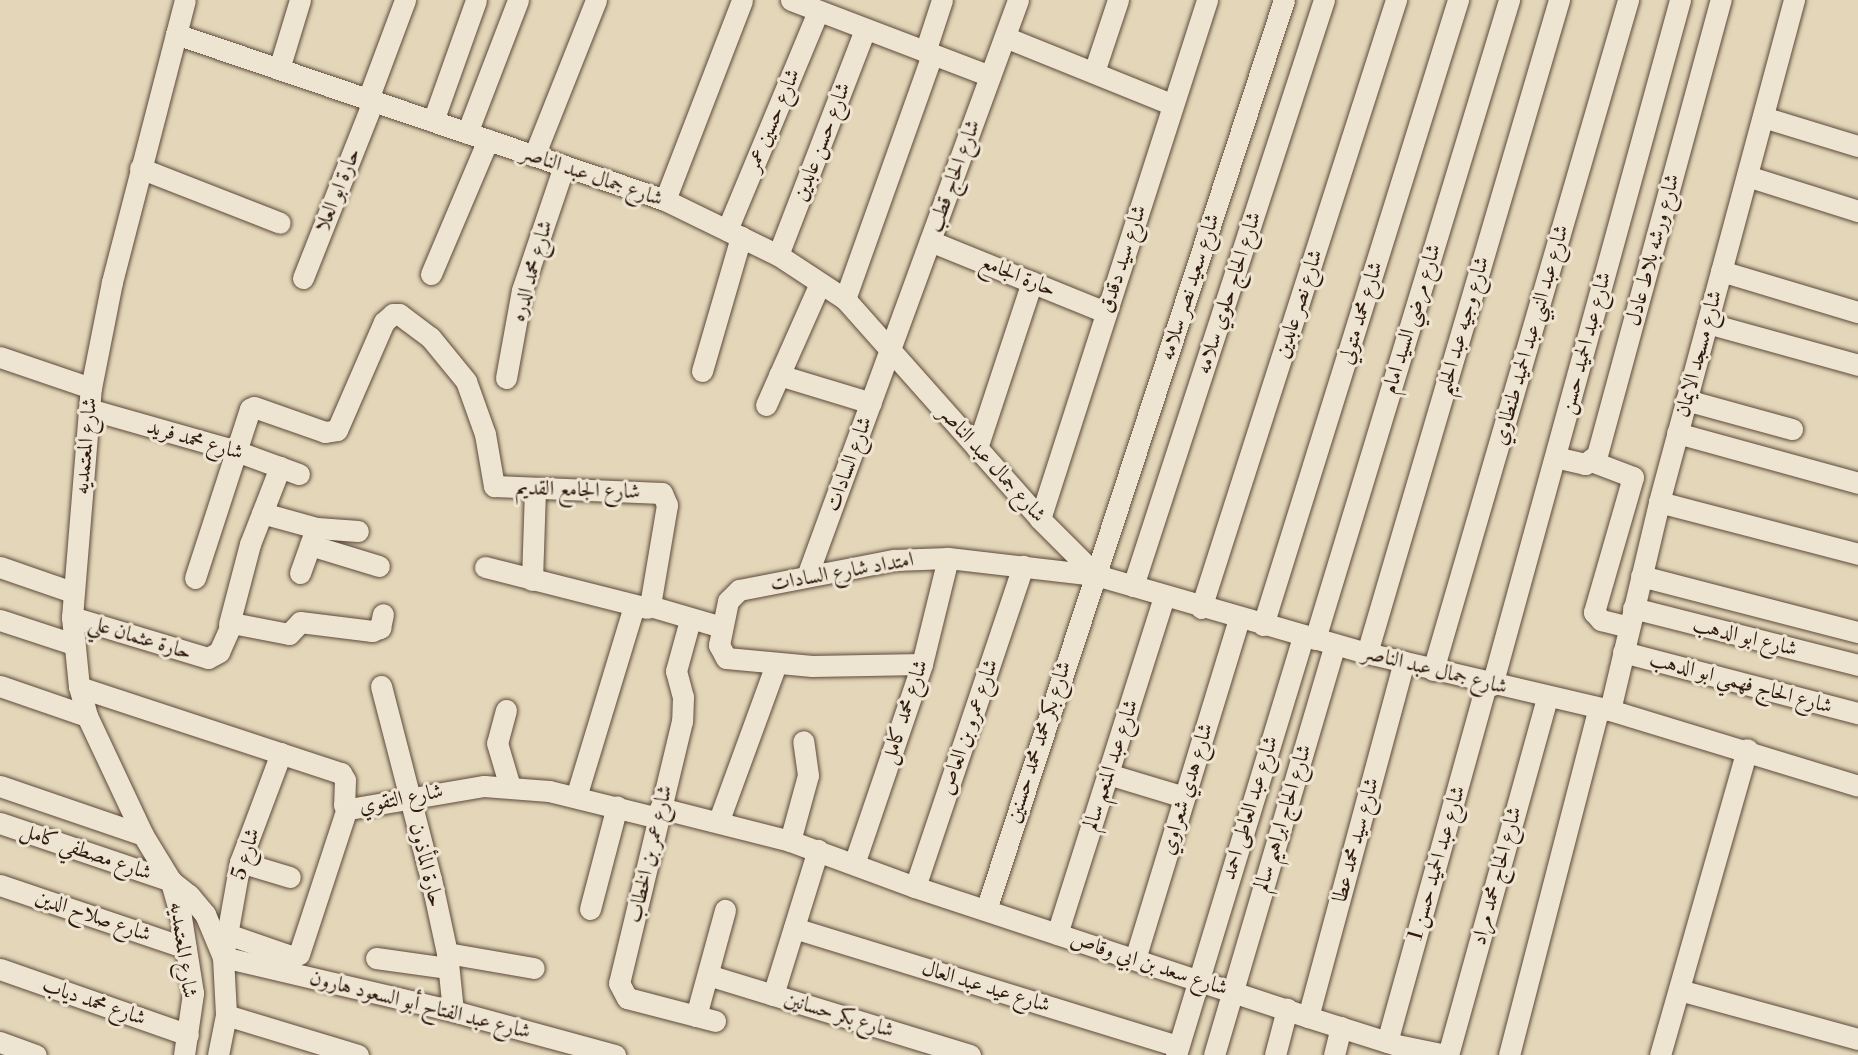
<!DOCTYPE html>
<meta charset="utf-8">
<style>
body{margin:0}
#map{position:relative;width:1858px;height:1055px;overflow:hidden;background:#e4d7b9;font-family:"Libre Bodoni",Amiri,serif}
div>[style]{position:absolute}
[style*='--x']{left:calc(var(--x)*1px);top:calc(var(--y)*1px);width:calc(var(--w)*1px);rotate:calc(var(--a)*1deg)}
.roads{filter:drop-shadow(0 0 2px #5d493a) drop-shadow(0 0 2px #5d493a)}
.minor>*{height:21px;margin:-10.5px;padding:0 10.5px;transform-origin:10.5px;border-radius:10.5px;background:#ede5d2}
span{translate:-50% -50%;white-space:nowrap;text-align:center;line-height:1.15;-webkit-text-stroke:6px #ede5d2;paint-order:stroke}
.street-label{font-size:21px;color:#301a10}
</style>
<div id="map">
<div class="roads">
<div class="minor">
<i style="--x:791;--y:0;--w:213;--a:20.9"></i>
<i style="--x:176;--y:34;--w:516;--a:18.75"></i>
<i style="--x:665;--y:200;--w:126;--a:26"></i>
<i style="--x:778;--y:255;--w:80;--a:33.3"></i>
<i style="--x:845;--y:299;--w:294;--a:48.4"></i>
<i style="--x:1040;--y:519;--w:79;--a:45"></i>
<i style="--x:1096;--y:575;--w:282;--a:16.1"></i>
<i style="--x:1367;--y:653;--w:250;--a:13.2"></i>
<i style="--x:1610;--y:710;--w:259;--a:17"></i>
<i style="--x:1005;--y:37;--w:181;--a:22"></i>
<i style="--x:925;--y:52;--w:55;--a:-71.9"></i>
<i style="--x:279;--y:69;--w:72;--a:-73.1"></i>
<i style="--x:1094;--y:72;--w:76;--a:-71.6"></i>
<i style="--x:368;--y:99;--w:106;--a:-69.5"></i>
<i style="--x:1763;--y:117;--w:99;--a:17"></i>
<i style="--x:433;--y:121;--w:128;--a:-70.4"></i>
<i style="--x:467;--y:133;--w:142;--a:-69"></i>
<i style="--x:534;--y:156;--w:168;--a:-68.3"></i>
<i style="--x:140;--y:168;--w:150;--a:21.4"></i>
<i style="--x:1747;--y:176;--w:116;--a:17.5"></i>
<i style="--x:665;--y:200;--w:214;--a:-68.9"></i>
<i style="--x:727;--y:230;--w:237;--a:-67.4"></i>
<i style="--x:930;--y:241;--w:189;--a:22.1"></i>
<i style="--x:778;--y:255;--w:242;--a:-68.9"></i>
<i style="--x:1721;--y:271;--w:143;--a:16.7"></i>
<i style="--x:431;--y:274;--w:146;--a:-67"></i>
<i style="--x:303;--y:278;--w:190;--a:-68.4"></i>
<i style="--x:845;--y:299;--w:260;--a:-70.4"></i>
<i style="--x:1707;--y:323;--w:157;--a:15.5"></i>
<i style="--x:0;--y:357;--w:96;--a:18.8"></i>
<i style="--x:702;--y:371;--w:140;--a:-73.8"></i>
<i style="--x:779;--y:375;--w:96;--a:16.9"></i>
<i style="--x:506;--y:378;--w:89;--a:-79.7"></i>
<i style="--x:522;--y:290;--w:131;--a:-71.3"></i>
<i style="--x:1686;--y:400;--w:110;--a:15.3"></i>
<i style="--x:766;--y:405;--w:133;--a:-66.1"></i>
<i style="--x:89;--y:409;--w:153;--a:15.9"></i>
<i style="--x:236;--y:451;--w:67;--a:20.1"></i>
<i style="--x:1677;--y:433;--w:188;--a:15.4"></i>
<i style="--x:977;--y:448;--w:175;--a:-71.7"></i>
<i style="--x:1555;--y:457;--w:31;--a:13"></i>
<i style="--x:1585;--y:464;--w:15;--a:-37"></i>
<i style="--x:1597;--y:455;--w:472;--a:-74.8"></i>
<i style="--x:1591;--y:461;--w:45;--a:20.9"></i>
<i style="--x:1633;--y:477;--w:141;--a:106.1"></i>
<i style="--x:1594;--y:612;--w:11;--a:49"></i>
<i style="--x:1601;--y:620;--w:29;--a:14"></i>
<i style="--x:1659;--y:502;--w:206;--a:14.6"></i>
<i style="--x:262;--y:513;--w:57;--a:15.3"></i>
<i style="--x:317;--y:528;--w:41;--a:4.2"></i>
<i style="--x:1040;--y:519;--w:545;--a:-72.16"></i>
<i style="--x:310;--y:545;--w:72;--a:16.9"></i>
<i style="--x:0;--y:567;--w:76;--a:19.1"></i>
<i style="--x:485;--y:567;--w:167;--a:14.2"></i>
<i style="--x:300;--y:573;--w:41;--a:-70.3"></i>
<i style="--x:807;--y:576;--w:613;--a:-69.88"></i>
<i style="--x:1641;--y:576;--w:224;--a:14.5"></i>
<i style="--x:195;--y:578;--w:178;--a:-72"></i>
<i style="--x:250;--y:409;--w:4;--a:-27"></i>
<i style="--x:254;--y:407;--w:75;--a:19.4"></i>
<i style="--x:325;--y:432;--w:12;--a:-9"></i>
<i style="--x:337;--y:430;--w:118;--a:-66.5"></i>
<i style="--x:384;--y:322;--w:12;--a:-42"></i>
<i style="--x:393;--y:314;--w:6;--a:0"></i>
<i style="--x:399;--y:314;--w:39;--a:37"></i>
<i style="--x:430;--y:337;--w:57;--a:50.7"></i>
<i style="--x:466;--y:381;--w:56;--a:70.3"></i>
<i style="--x:485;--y:434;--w:53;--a:80.2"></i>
<i style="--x:494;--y:486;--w:168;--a:2.4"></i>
<i style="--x:662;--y:493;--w:13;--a:67"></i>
<i style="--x:667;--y:505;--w:102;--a:99.6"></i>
<i style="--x:650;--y:606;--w:75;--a:16.3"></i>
<i style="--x:532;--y:580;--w:91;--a:-88.1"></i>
<i style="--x:1133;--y:586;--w:616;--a:-71.95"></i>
<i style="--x:1201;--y:608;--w:639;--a:-72.22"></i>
<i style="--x:1633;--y:608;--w:232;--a:14.2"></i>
<i style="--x:72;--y:617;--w:142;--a:16.8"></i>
<i style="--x:208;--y:658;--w:13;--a:-29"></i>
<i style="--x:219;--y:652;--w:32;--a:-66"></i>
<i style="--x:232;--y:623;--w:58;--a:10.9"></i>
<i style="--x:289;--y:634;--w:16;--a:-47"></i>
<i style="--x:300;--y:622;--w:73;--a:7.1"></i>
<i style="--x:372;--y:631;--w:9;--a:-21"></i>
<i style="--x:380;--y:628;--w:14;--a:-78"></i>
<i style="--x:0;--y:620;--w:77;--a:18.2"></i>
<i style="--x:690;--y:620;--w:53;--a:105.4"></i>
<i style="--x:676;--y:671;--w:27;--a:75"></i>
<i style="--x:683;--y:697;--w:24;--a:92"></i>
<i style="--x:682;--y:721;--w:269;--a:103.5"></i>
<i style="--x:619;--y:983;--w:17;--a:62"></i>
<i style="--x:627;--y:998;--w:91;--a:14.6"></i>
<i style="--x:229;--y:624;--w:83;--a:-75.3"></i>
<i style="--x:250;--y:544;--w:83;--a:-68.7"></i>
<i style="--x:1263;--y:625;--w:655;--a:-72.67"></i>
<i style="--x:1315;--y:639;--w:668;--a:-73.11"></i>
<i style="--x:1623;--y:652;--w:243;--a:14.6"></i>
<i style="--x:1367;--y:653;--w:681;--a:-73.62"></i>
<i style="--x:922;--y:664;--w:110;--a:179"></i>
<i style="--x:812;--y:666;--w:86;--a:-174.7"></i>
<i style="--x:726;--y:658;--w:15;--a:-118"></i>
<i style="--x:719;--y:645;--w:45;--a:-78.4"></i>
<i style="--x:728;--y:601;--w:16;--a:-45"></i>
<i style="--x:739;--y:590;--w:158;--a:-11"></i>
<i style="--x:894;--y:560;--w:54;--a:-2.1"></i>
<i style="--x:948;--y:558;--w:149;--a:6.6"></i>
<i style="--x:1433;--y:670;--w:698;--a:-73.77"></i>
<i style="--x:1492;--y:685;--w:710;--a:-74.65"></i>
<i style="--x:0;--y:686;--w:92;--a:19"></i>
<i style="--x:381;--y:686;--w:199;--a:75.5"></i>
<i style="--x:431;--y:879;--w:76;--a:77.8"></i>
<i style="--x:447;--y:953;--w:58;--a:84.1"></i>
<i style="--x:79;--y:687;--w:276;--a:18.2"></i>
<i style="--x:341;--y:773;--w:8;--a:60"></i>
<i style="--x:345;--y:780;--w:25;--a:92"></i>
<i style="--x:344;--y:805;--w:6;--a:39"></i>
<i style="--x:349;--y:809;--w:137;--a:-9.7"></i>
<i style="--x:484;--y:786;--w:65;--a:4.4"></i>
<i style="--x:549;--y:791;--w:112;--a:13.9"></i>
<i style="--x:506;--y:710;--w:34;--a:105"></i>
<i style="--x:497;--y:743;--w:46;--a:73.5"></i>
<i style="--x:1610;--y:710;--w:214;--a:-76.7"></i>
<i style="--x:1659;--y:502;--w:520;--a:-74.95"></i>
<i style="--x:281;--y:753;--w:116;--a:110.6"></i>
<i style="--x:240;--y:862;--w:97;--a:100.1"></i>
<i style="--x:223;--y:957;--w:236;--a:13.2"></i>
<i style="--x:453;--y:1011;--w:168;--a:15.2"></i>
<i style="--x:1108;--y:774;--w:79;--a:16.8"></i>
<i style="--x:0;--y:786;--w:151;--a:18.9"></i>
<i style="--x:576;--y:797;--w:200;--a:-73.1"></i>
<i style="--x:660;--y:808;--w:134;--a:14.2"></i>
<i style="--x:790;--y:841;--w:133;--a:20.2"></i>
<i style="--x:915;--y:887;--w:414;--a:18.3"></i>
<i style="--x:1308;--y:1017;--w:93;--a:17.5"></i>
<i style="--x:1397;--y:1045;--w:50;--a:11.5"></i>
<i style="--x:719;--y:820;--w:166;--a:-69.9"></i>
<i style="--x:0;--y:823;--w:181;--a:18.7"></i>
<i style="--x:171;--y:881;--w:23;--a:38"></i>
<i style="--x:189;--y:895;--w:25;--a:50"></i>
<i style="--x:205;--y:914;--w:47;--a:67.3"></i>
<i style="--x:223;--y:957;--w:58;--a:87"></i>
<i style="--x:226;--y:1015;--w:41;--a:101.3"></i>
<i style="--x:790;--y:841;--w:68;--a:-74.7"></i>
<i style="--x:808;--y:775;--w:34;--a:-98"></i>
<i style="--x:240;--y:862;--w:52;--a:16.7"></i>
<i style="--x:854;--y:864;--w:211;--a:-71.2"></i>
<i style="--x:922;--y:664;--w:109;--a:-76.2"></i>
<i style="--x:0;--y:885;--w:196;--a:18.7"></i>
<i style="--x:915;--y:887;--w:339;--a:-71.4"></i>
<i style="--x:590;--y:909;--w:106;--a:-75.3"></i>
<i style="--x:986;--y:910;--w:958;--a:-71.87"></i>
<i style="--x:794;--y:928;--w:402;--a:17.1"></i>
<i style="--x:227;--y:934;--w:68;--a:19"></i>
<i style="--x:291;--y:956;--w:8;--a:-14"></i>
<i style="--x:299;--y:954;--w:154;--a:-71.8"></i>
<i style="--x:1057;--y:934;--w:355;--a:-72.4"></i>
<i style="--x:447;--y:953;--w:88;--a:9.8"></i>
<i style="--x:376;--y:958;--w:73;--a:7.9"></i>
<i style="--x:1135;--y:959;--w:357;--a:-73"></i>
<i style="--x:0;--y:969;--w:199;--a:19.3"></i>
<i style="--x:708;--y:975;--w:274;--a:17"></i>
<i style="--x:1679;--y:990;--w:186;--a:15.3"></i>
<i style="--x:773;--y:995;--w:152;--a:-72.8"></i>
<i style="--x:226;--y:1015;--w:138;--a:16.9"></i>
<i style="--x:696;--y:1016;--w:110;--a:-74.7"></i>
<i style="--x:1308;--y:1017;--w:368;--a:-74.9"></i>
<i style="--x:0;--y:1042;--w:38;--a:20"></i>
<i style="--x:1387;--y:1042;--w:371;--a:-74.5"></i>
<i style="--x:184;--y:1055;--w:63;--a:-81.7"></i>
<i style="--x:193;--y:993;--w:77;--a:-99"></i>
<i style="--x:181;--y:917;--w:37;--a:-106"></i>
<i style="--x:171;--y:881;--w:54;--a:-121.3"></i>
<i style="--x:143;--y:835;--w:132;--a:-115.2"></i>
<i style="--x:87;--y:716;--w:30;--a:-105"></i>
<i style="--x:79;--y:687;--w:70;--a:-95.7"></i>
<i style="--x:72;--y:617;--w:230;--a:-85.3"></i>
<i style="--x:91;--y:388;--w:108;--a:-78.8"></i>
<i style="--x:112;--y:282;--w:291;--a:-75.5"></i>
<i style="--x:1176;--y:1055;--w:438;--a:-73.1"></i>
<i style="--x:1214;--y:1055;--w:428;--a:-73.6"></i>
<i style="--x:1275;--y:1055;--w:48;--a:-75.4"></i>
<i style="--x:1334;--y:1055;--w:29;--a:-76"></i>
<i style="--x:1448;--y:1055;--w:371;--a:-74.5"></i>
<i style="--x:1509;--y:1055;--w:358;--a:-75.5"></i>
<i style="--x:1660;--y:1055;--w:318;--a:-74.1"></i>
</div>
</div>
<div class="street-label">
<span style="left:773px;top:120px;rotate:-67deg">شارع حسين عمر</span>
<span style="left:822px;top:142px;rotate:-69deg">شارع حسن عابدين</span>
<span style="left:592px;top:176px;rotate:19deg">شارع جمال عبد الناصر</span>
<span style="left:954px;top:176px;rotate:-70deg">شارع الحاج قطب</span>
<span style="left:338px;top:190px;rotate:-68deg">حارة ابو العلا</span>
<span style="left:1653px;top:250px;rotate:-75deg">شارع ورشه بلاط عادل</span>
<span style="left:1123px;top:259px;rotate:-72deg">شارع سيد دقدق</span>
<span style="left:532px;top:271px;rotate:-74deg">شارع محمد الدره</span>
<span style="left:1018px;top:276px;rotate:22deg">حارة الجامع</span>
<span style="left:1190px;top:287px;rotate:-72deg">شارع سعيد نصر سلامه</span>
<span style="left:1229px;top:293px;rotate:-72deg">شارع الحاج حلوي سلامه</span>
<span style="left:1299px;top:304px;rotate:-72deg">شارع نصر عابدين</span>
<span style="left:1361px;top:313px;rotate:-73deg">شارع محمد متولي</span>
<span style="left:1412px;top:319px;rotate:-73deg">شارع مرضي السيد امام</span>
<span style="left:1463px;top:326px;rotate:-74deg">شارع وجيه عبد الحليم</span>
<span style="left:1531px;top:335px;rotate:-74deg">شارع عبد النبي عبد الحميد طنطاوي</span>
<span style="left:1586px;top:343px;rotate:-75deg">شارع عبد الحميد حسن</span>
<span style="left:1699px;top:354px;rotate:-75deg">شارع مسجد الايمان</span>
<span style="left:195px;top:440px;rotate:16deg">شارع محمد فريد</span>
<span style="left:86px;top:446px;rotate:-85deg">شارع المعتمديه</span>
<span style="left:849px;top:464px;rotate:-70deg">شارع السادات</span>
<span style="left:992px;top:464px;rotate:48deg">شارع جمال عبد الناصر</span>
<span style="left:578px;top:490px;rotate:2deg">شارع الجامع القديم</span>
<span style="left:842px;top:572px;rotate:-10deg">امتداد شارع السادات</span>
<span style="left:1745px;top:637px;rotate:14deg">شارع ابو الدهب</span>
<span style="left:140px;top:638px;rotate:17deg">حارة عثمان علي</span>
<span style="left:1435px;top:670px;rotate:14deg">شارع جمال عبد الناصر</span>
<span style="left:1741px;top:683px;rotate:15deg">شارع الحاج فهمي ابو الدهب</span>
<span style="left:905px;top:712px;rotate:-72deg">شارع محمد كامل</span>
<span style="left:969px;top:727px;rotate:-71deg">شارع عمرو بن العاص</span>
<span style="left:1039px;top:742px;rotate:-72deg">شارع بكر محمد محمد حسنين</span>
<span style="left:1111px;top:765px;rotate:-72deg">شارع عبد المنعم سالم</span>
<span style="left:1187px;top:789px;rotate:-73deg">شارع هدي شعراوي</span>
<span style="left:401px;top:799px;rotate:-11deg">شارع التقوي</span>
<span style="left:1250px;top:808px;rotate:-73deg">شارع عبد العاطى احمد</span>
<span style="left:1283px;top:818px;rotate:-73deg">شارع الحاج ابراهيم سالم</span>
<span style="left:1356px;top:840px;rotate:-75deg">شارع سيد محمد عطا</span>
<span style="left:86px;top:852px;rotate:19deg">شارع مصطفي كامل</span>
<span style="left:246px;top:854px;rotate:-73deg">شارع 5</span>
<span style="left:650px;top:854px;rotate:-77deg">شارع عمر بن الخطاب</span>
<span style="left:1437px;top:863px;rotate:-74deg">شارع عبد الحميد حسن 1</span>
<span style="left:426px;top:865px;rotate:76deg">حارة المأذون</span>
<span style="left:1497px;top:876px;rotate:-75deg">شارع الحاج محمد مراد</span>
<span style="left:93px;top:916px;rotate:19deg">شارع صلاح الدين</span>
<span style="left:183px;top:950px;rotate:82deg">شارع المعتمديه</span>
<span style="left:1149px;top:964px;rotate:18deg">شارع سعد بن ابي وقاص</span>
<span style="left:986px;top:987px;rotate:17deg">شارع عيد عبد العال</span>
<span style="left:94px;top:1002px;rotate:19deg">شارع محمد دياب</span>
<span style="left:420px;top:1005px;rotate:14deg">شارع عبد الفتاح أبو السعود هارون</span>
<span style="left:839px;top:1015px;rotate:17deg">شارع بكر حسانين</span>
</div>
</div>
